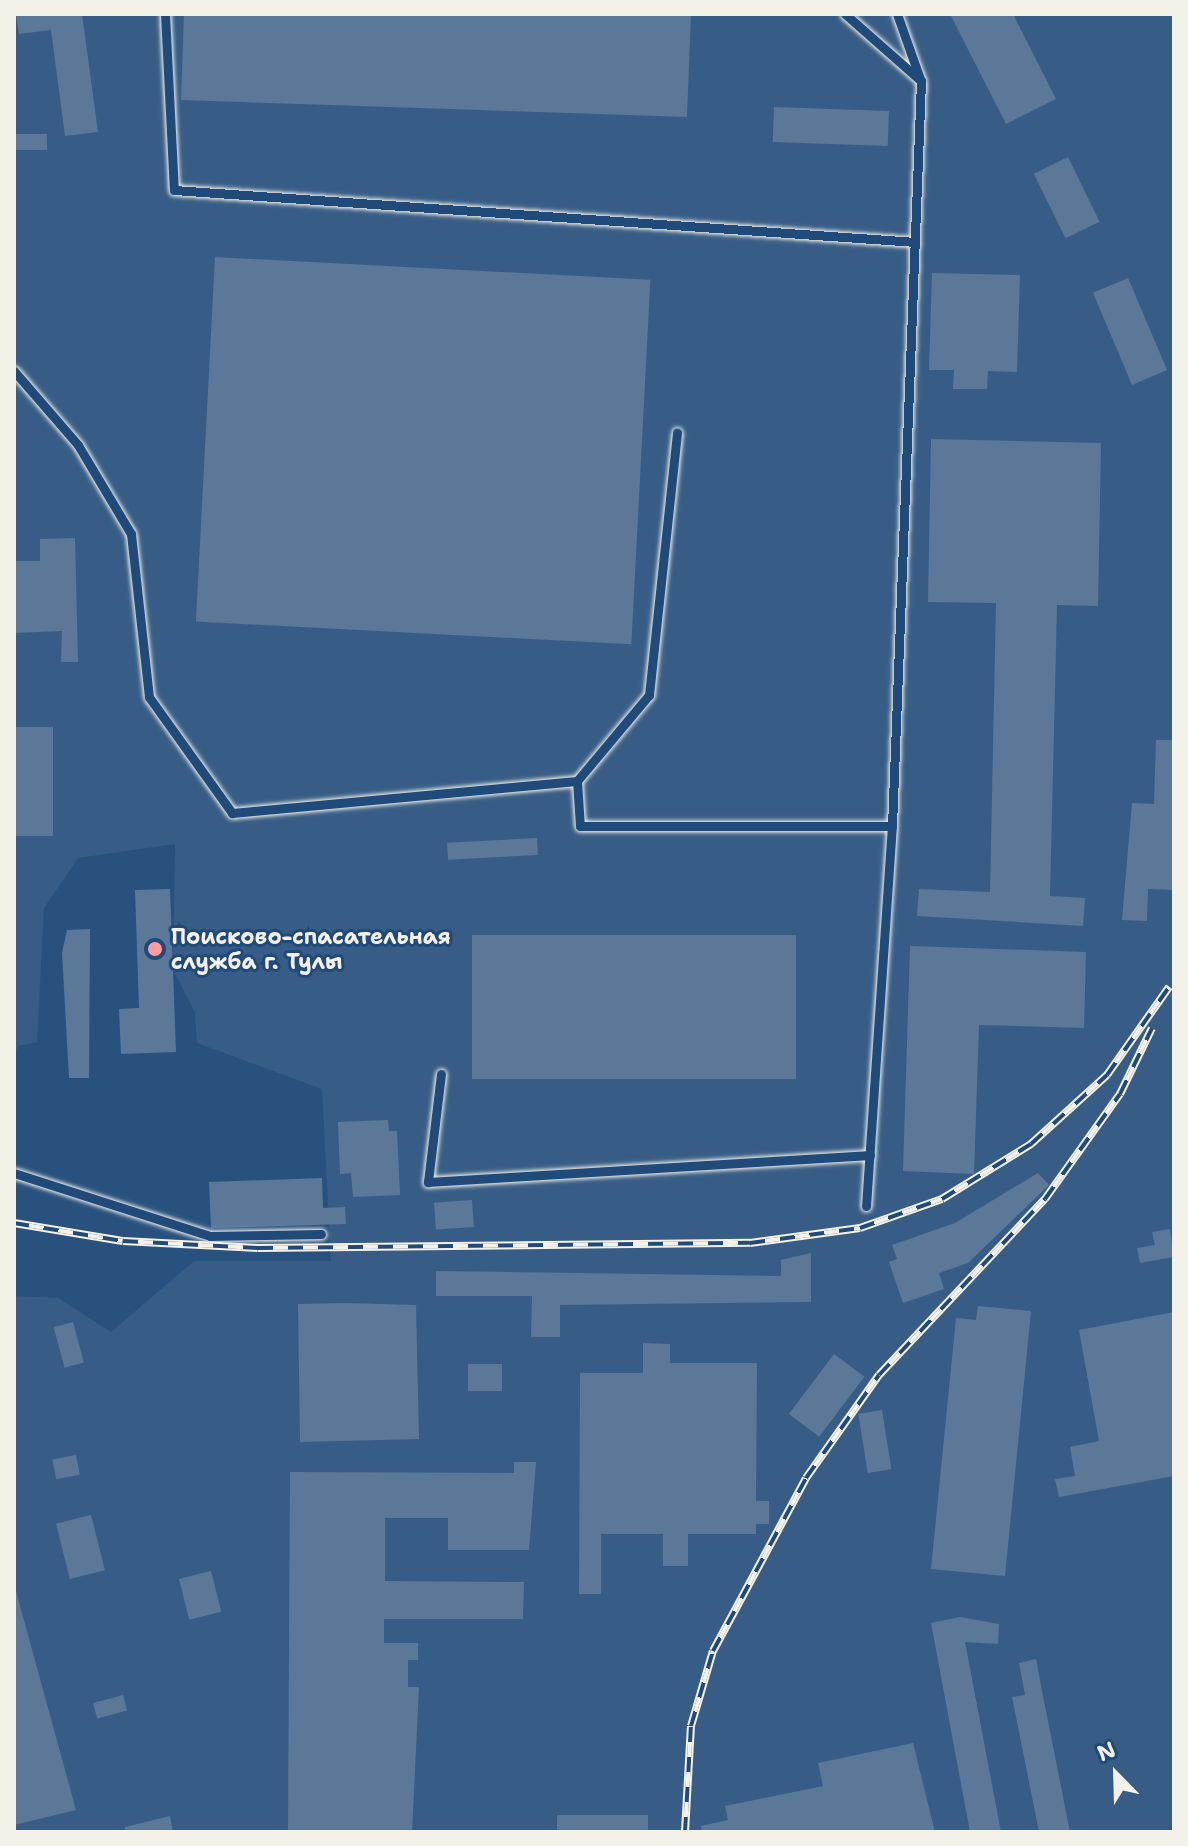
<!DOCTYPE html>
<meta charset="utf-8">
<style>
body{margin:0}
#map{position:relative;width:1188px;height:1846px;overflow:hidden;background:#28517e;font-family:"Shantell Sans",sans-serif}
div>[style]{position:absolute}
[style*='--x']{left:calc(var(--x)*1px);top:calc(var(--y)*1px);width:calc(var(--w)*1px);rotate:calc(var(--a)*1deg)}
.built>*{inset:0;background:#375d86}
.building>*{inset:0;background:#5b7899;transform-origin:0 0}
.roads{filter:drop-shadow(0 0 2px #f4f1e8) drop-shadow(0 0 2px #f4f1e8)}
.service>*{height:9px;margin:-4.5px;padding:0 4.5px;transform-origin:4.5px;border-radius:4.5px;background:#1f4a7a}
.rail>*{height:8px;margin-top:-4px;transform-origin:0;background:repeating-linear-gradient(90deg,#1f4a7a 0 15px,#f4f1e8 0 30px);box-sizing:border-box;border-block:2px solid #f4f1e8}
.dots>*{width:22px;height:22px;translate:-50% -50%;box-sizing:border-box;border:4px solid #1f4a7a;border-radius:50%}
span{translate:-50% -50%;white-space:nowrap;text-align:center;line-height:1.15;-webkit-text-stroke:6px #1f4a7a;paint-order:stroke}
.poi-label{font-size:22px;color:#f4f1e8;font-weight:700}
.left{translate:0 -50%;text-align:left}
.frame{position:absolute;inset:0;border:16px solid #f4f1e8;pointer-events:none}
.north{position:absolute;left:1076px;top:1734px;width:80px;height:80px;-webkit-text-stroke:6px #1f4a7a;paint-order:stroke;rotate:337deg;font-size:22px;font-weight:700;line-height:32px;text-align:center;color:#f4f1e8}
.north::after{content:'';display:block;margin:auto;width:28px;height:36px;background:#f4f1e8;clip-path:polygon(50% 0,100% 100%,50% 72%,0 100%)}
</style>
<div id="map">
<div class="built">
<i style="clip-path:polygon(14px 14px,1174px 14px,1174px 1832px,14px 1832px,14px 1296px,58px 1298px,111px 1332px,194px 1261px,331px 1261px,322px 1089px,197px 1043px,195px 1012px,173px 970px,175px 844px,78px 858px,44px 908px,37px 1042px,18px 1046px,14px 1056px)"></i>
</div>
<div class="building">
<i style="clip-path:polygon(16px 14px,82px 14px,98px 132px,65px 136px,51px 30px,19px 34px)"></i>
<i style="clip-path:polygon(184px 14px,691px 14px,687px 117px,181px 100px)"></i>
<i style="clip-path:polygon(950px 14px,1013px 14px,1056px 99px,1006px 124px)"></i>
<i style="left:774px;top:107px;width:115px;height:35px;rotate:2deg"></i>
<i style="left:14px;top:134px;width:33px;height:16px"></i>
<i style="left:1068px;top:157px;width:72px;height:38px;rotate:64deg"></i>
<i style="left:215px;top:257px;width:436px;height:365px;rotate:3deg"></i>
<i style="clip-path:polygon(932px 273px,1020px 275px,1017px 372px,988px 371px,987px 389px,953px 389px,954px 370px,929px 370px)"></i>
<i style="left:1128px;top:278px;width:100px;height:38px;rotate:67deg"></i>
<i style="clip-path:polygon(931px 439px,1101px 443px,1098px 606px,1057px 605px,1050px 896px,1085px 898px,1083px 926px,917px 916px,919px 889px,990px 892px,996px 603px,928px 602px)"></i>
<i style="clip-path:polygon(75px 538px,78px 662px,61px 662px,62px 631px,14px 633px,14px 561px,40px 561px,40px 539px)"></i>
<i style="left:14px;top:727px;width:39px;height:109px"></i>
<i style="clip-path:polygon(1156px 740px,1174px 740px,1174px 890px,1148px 889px,1147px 921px,1122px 920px,1132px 803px,1154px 804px)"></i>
<i style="left:537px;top:838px;width:17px;height:90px;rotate:87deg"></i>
<i style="clip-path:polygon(170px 889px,176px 1052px,121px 1054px,119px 1009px,139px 1008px,135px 890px)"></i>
<i style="clip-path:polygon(90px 929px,89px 1078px,69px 1078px,62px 953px,67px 930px)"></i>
<i style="left:796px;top:935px;width:144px;height:324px;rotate:90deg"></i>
<i style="clip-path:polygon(910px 946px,1086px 952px,1084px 1028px,979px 1025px,974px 1174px,903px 1171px)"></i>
<i style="clip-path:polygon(388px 1120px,389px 1131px,397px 1131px,400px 1195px,353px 1197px,351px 1173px,340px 1174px,338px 1122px)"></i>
<i style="clip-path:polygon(1038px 1173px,1049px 1185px,968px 1263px,939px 1273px,944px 1289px,903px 1303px,889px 1262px,897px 1259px,892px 1245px,955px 1223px)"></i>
<i style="clip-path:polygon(322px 1178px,323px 1208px,345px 1207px,346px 1224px,211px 1228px,209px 1182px)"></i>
<i style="left:472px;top:1200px;width:27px;height:38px;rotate:86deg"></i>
<i style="clip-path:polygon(1170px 1229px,1174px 1257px,1140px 1263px,1137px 1248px,1155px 1245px,1152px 1232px)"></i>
<i style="clip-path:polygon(811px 1253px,811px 1302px,560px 1305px,560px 1337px,531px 1337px,532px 1296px,436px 1296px,436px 1271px,781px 1276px,781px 1260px)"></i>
<i style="clip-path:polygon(345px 1303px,416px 1305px,419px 1439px,300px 1442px,298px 1304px)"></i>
<i style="clip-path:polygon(978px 1306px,1031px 1311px,1005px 1576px,931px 1569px,956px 1318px,976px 1320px)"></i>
<i style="clip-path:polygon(1174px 1312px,1174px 1476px,1059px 1497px,1055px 1479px,1075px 1476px,1070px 1447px,1099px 1441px,1079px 1330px)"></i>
<i style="left:73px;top:1322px;width:42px;height:20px;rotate:75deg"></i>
<i style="clip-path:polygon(643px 1343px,670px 1344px,670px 1363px,757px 1363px,756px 1501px,769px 1501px,769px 1524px,756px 1524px,756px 1534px,688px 1534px,688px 1566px,663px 1566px,663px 1534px,601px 1534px,601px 1594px,579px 1594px,580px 1373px,643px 1373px)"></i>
<i style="left:834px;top:1354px;width:38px;height:75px;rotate:37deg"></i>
<i style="left:468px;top:1364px;width:34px;height:27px"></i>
<i style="left:882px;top:1410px;width:60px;height:24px;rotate:81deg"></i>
<i style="left:76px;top:1455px;width:20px;height:24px;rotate:79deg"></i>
<i style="clip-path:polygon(514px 1462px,536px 1462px,529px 1550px,448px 1550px,448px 1518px,385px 1518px,385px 1581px,524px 1582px,523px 1619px,384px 1619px,384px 1643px,418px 1643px,418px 1660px,408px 1660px,408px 1687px,419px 1687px,412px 1832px,288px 1832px,290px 1472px,514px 1473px)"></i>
<i style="left:91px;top:1515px;width:57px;height:36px;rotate:76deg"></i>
<i style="left:211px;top:1571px;width:42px;height:33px;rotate:76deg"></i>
<i style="clip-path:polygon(14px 1584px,76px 1810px,14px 1825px)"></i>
<i style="clip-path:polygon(960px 1617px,999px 1624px,998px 1644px,965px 1642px,1001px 1832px,970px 1832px,931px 1623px)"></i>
<i style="clip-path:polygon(1036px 1659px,1042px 1691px,1070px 1832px,1039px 1832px,1012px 1697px,1025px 1695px,1019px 1663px)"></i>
<i style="left:123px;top:1695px;width:16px;height:31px;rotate:75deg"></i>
<i style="clip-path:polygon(913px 1743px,935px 1832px,702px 1832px,701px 1826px,728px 1820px,725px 1806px,823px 1786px,818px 1763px)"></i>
<i style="left:648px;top:1815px;width:17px;height:91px;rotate:90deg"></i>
<i style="clip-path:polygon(170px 1816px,173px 1832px,125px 1832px,125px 1827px)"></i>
</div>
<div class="roads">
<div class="service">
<i style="--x:165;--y:14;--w:176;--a:87.1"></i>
<i style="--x:174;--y:190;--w:743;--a:4.01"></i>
<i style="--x:897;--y:14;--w:69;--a:70.5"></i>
<i style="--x:14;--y:371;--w:98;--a:49.1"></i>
<i style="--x:78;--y:445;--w:104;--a:59.2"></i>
<i style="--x:131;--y:534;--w:164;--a:83.7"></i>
<i style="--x:149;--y:697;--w:143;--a:54.4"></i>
<i style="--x:232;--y:813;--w:346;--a:-5.3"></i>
<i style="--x:577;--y:781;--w:45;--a:86.2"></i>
<i style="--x:580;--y:826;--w:312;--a:0"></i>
<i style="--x:892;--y:826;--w:746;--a:-87.77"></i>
<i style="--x:921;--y:81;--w:101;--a:-138.6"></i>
<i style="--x:577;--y:781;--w:112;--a:-50.1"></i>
<i style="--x:649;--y:695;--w:264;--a:-83.9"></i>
<i style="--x:441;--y:1074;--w:109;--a:96.9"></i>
<i style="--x:428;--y:1182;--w:443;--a:-3.5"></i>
<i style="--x:14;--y:1173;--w:206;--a:17.8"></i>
<i style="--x:210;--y:1236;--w:111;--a:-1"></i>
<i style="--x:866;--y:1206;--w:381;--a:-86.1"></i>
</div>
</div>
<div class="rail">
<i style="--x:14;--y:1223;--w:110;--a:9.4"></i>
<i style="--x:123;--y:1241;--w:135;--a:3"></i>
<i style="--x:258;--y:1248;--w:492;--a:-0.6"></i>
<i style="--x:750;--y:1243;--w:111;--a:-7.8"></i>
<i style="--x:860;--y:1228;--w:87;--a:-19.5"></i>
<i style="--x:942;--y:1199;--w:105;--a:-31.7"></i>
<i style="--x:1031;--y:1144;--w:103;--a:-42.2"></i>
<i style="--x:1107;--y:1075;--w:108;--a:-54.8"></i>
<i style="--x:685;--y:1832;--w:106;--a:-86.8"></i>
<i style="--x:691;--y:1726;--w:78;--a:-73.7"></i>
<i style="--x:713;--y:1651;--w:196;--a:-61.7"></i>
<i style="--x:806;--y:1478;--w:126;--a:-54.7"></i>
<i style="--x:879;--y:1375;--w:242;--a:-46.7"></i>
<i style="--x:1045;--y:1199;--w:129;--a:-54.5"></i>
<i style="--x:1120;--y:1094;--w:73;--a:-64.1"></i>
</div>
<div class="dots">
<i style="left:155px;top:949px;background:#ff9aa2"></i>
</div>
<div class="poi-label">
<span class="left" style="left:171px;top:949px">Поисково-спасательная<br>служба г. Тулы</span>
</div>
<div class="frame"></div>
<div class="north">N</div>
</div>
